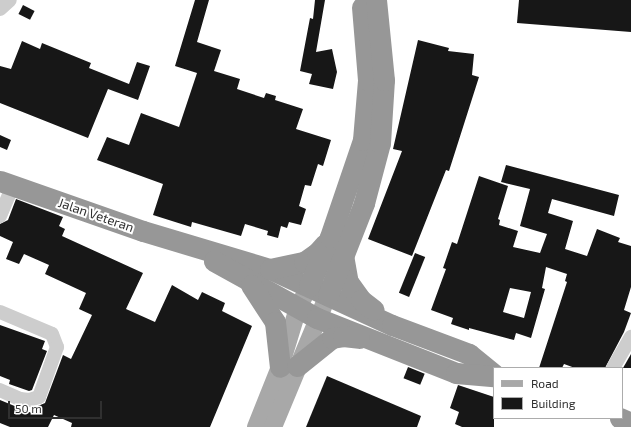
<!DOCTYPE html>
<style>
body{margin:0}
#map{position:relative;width:631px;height:427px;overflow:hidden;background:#fff;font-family:"Exo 2",sans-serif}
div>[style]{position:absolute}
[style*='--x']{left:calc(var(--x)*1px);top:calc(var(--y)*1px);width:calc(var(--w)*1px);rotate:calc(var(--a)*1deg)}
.building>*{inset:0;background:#171717;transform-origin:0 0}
.minor>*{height:14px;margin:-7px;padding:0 7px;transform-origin:7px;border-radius:7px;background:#cdcdcd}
.major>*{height:18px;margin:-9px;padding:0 9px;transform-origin:9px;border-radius:9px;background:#a8a8a8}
.highway>*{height:21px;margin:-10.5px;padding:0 10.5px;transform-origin:10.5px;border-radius:10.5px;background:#979797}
span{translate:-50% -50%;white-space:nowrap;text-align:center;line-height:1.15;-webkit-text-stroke:4px #fff;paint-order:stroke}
.street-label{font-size:13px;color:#303030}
.legend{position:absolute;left:493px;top:367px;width:130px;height:52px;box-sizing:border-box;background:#fff;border:1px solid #acacac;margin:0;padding:5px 7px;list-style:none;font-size:12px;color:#303030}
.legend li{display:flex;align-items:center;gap:8px;height:20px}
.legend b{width:20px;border:1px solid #acacac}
.scale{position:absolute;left:8px;top:401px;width:94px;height:18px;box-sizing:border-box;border:2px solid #303030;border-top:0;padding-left:5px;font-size:12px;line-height:14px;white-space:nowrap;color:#303030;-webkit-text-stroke:3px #fff;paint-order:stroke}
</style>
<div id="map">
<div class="building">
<i style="clip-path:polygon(195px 0,209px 0,197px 42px,221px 50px,214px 71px,240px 79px,237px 89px,264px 98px,266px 93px,276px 96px,275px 100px,303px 109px,296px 129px,331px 140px,323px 166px,318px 164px,311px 186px,305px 185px,299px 206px,306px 209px,301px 225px,289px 222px,287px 228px,281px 226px,278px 238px,267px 235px,268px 231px,245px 224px,241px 236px,192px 222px,191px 227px,153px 215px,163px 184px,97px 160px,107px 137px,129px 145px,141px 113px,179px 127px,197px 73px,175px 66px)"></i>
<i style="clip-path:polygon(315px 0,325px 0,316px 52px,332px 49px,337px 72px,333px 89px,309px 84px,312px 74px,300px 71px,310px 18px,313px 19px)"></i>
<i style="clip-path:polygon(519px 0,631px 0,631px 32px,517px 23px)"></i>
<i style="left:23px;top:5px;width:13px;height:10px;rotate:27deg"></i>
<i style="clip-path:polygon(418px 40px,449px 48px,448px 51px,474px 54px,472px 75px,479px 77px,449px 171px,446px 170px,412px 256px,368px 239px,402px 151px,393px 149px)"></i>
<i style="clip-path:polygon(22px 41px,40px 49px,42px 43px,91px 63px,89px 68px,129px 84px,137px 62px,150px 66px,138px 100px,108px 89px,88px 138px,0 103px,0 66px,11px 69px)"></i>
<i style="clip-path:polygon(0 135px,11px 140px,7px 150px,0 147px)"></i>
<i style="clip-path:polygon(evenodd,506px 165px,619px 195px,614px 216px,552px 199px,548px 213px,573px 221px,565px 249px,587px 256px,597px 229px,620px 238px,618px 242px,631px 246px,631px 287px,624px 310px,631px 313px,624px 332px,605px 368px,575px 368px,564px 364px,562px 368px,539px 368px,567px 282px,565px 281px,567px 274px,546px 267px,542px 288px,545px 289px,531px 338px,516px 333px,514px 340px,469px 328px,469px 330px,451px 324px,453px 318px,431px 310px,446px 269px,443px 268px,452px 242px,457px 244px,479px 176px,508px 186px,498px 219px,500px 220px,499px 225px,518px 231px,513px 247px,540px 253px,547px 234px,520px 226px,530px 189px,501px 182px,506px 165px,510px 288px,531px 292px,524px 318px,503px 312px,510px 288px)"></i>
<i style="clip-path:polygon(16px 199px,63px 217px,59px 226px,65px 229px,62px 236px,143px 273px,126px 309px,155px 322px,172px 285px,198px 300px,202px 292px,225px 303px,222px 311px,252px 326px,210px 427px,71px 427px,72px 423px,54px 415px,48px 427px,10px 427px,0 423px,0 400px,34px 414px,38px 406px,45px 403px,63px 355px,71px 359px,92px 315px,79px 309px,86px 293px,45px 274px,49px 265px,24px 254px,19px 264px,6px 259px,13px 242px,0 236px,0 224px,8px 220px)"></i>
<i style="left:415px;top:253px;width:11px;height:43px;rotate:22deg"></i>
<i style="clip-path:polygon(0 325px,45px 341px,42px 349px,47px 351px,32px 390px,29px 391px,9px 384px,10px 380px,0 376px)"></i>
<i style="clip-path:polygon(631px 354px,631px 368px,623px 368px)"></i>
<i style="left:408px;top:367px;width:18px;height:12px;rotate:22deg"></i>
<i style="clip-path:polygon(327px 376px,421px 416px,417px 427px,306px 427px)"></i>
<i style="clip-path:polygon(458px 385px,494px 397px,494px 427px,462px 427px,455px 424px,459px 412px,450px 408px)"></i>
</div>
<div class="minor">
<i style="--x:0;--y:9;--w:13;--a:-42"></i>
<i style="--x:0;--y:216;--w:33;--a:-67"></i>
<i style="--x:0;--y:312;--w:56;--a:22.9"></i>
<i style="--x:52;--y:334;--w:14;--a:69"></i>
<i style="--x:57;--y:347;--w:53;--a:109.8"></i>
<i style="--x:39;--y:397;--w:10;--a:163"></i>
<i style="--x:29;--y:400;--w:9;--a:-174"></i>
<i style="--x:20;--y:399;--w:22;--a:-156"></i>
<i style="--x:613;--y:368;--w:36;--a:-60"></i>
</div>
<div class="major">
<i style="--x:256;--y:427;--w:65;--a:-68.2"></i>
<i style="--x:280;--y:367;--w:62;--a:-73"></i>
<i style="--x:298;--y:308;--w:25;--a:-63"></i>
<i style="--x:273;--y:427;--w:143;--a:-67.4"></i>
</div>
<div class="highway">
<i style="--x:0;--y:181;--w:151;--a:19.3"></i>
<i style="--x:143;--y:231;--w:133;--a:16.7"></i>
<i style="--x:270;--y:269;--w:134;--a:24.7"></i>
<i style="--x:392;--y:325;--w:82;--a:20.6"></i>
<i style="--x:469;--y:354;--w:32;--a:39"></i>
<i style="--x:343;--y:255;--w:27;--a:80"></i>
<i style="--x:348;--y:282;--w:22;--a:54"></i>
<i style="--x:361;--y:300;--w:16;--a:38"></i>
<i style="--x:214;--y:261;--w:118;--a:29"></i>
<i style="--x:317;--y:318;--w:149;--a:21.6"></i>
<i style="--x:456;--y:373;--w:38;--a:5"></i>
<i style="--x:270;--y:269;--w:35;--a:-12"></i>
<i style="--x:304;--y:262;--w:16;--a:-35"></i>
<i style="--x:317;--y:253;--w:12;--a:-48"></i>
<i style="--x:251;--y:285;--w:44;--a:57"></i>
<i style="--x:275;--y:322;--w:45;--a:83.7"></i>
<i style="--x:309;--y:286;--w:53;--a:-66.8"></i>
<i style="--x:330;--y:237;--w:102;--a:-71.2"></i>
<i style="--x:363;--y:140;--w:60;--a:-85.2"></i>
<i style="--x:368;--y:80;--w:73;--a:-94.7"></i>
<i style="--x:328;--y:295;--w:99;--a:-68.6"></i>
<i style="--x:364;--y:203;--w:62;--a:-75.1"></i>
<i style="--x:380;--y:143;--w:63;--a:-86.4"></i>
<i style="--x:384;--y:80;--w:80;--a:-95.7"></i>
<i style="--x:297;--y:366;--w:45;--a:-38.7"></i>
<i style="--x:332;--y:338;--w:11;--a:-10"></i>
<i style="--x:343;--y:336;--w:16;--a:7"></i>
<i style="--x:620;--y:418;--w:12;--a:24"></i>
</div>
<div class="street-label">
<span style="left:96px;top:215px;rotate:19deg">Jalan Veteran</span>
</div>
<ul class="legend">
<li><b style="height:5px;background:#a8a8a8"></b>Road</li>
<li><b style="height:11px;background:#171717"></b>Building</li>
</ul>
<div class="scale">50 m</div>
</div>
